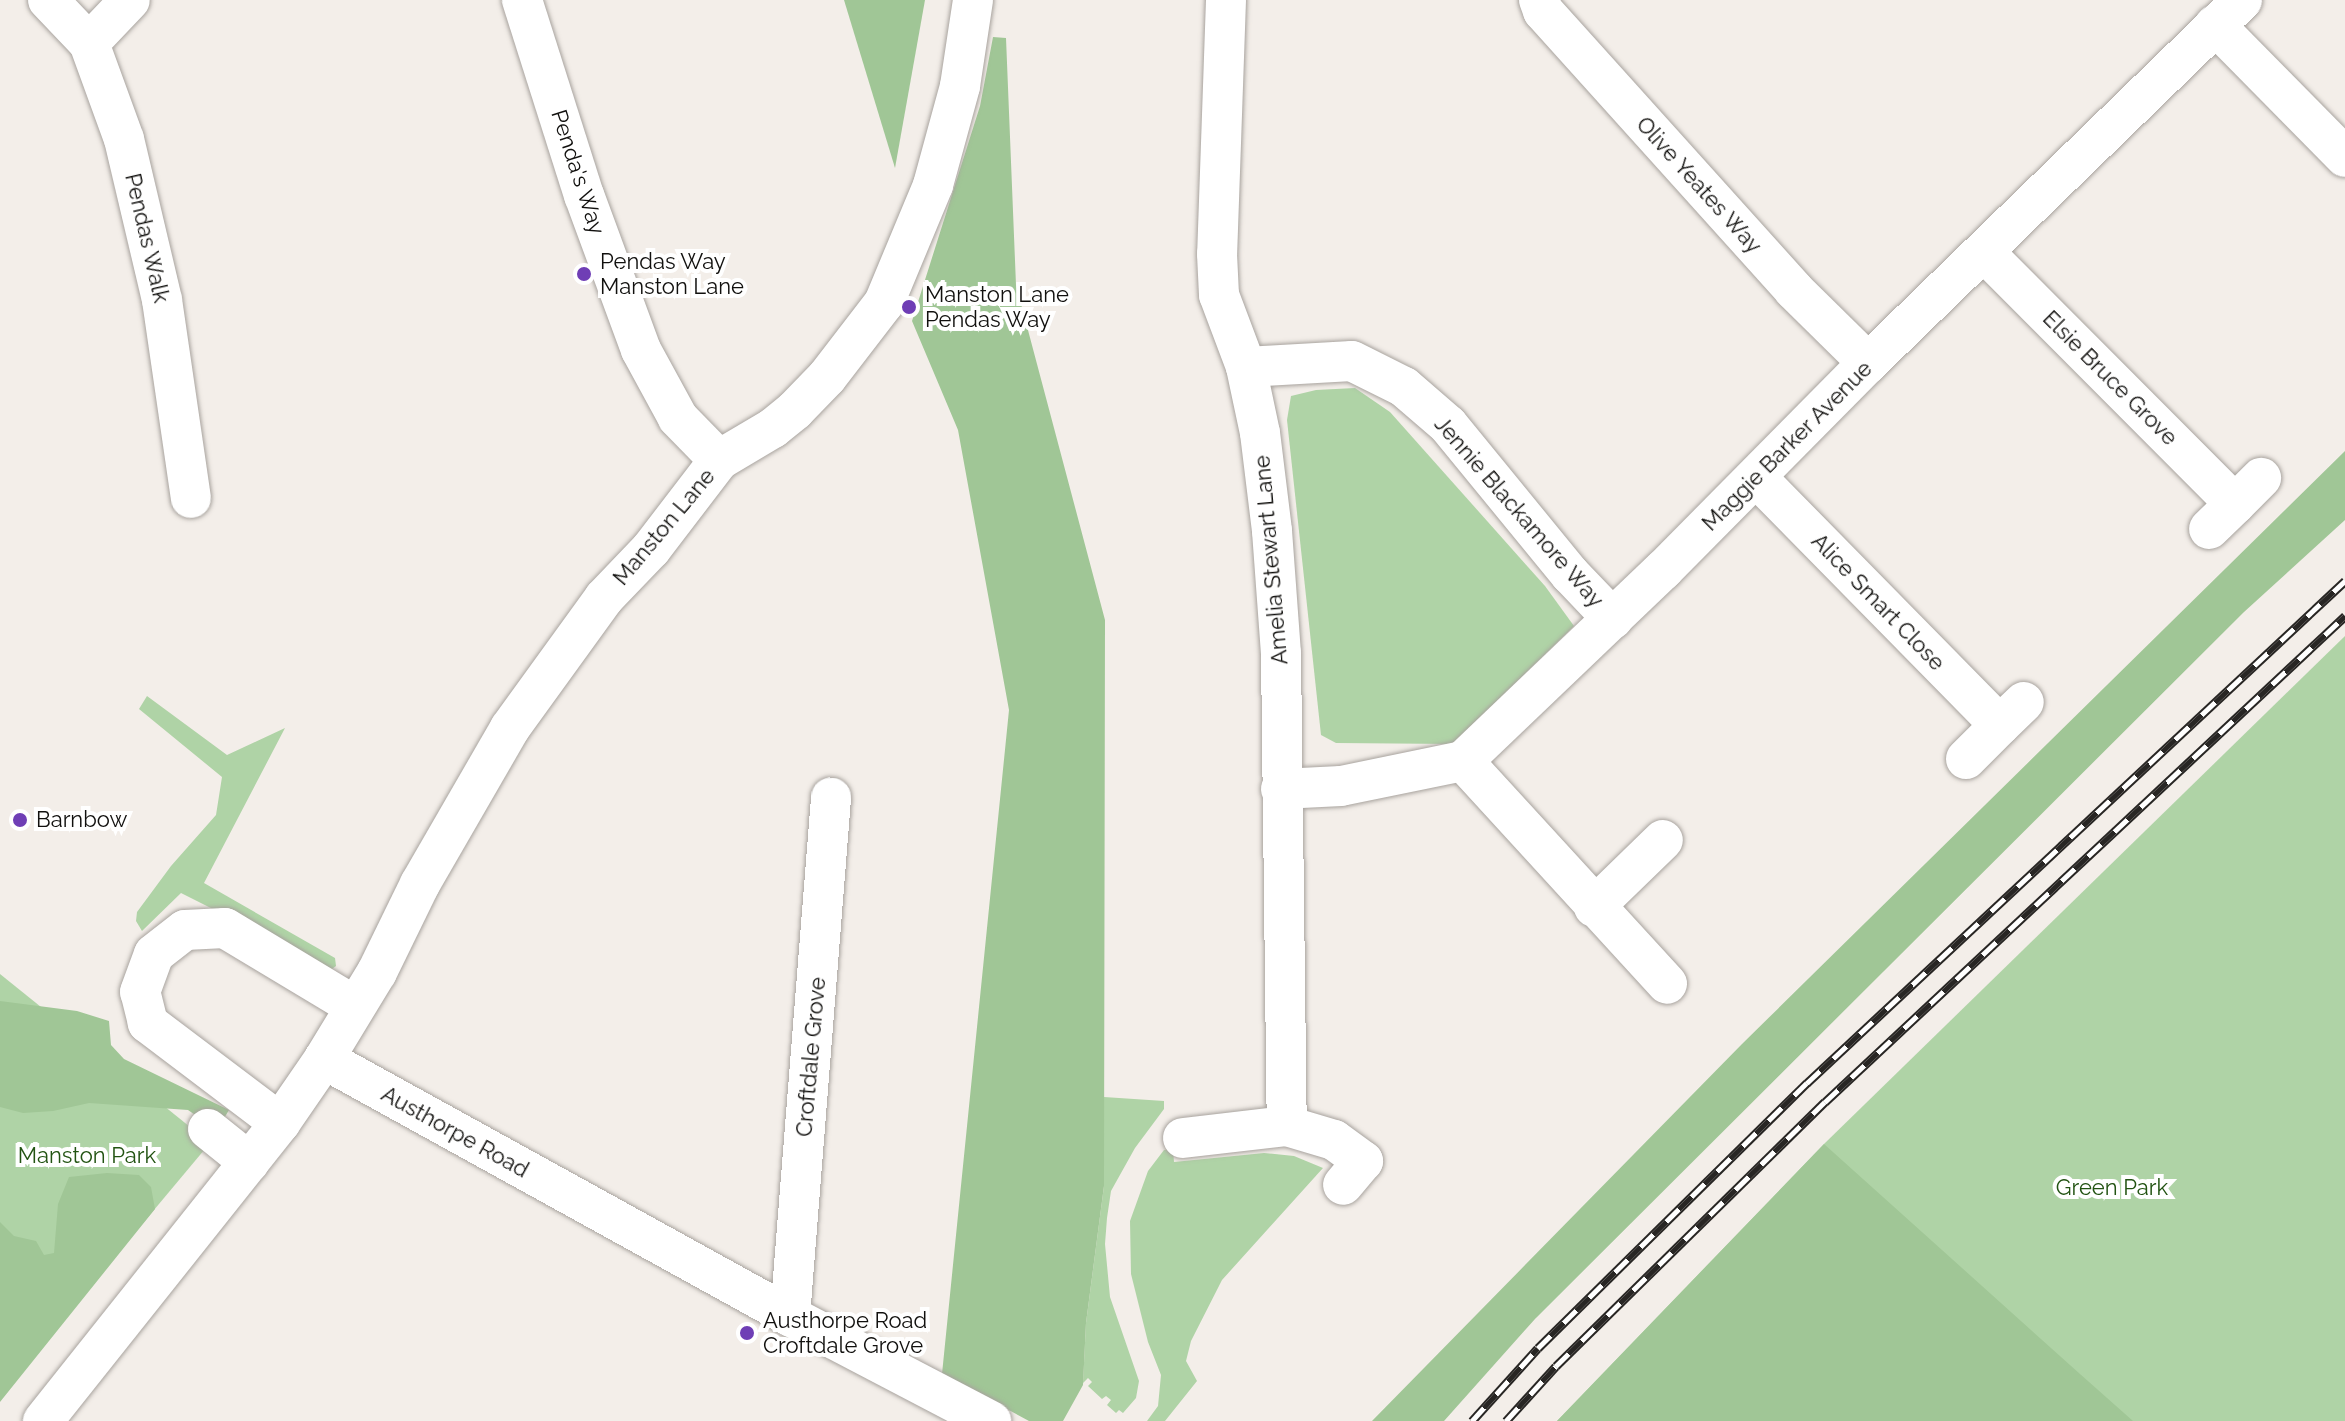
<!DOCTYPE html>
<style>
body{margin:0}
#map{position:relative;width:2345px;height:1421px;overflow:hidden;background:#f3eee9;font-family:Raleway,sans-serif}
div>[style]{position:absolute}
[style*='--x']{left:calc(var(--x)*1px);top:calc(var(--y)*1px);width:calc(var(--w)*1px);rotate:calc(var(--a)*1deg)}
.green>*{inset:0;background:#afd3a6}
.forest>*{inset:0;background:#a0c696}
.roads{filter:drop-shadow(0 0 2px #a8a39e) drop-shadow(0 0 2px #a8a39e)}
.minor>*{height:40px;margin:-20px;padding:0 20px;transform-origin:20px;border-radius:20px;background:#fff}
.rail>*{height:9px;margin-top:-4.5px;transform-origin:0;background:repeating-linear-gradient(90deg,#fff 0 18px,#282624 0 36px);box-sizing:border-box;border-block:2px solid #282624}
.dots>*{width:22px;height:22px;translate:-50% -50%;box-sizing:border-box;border:4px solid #fff;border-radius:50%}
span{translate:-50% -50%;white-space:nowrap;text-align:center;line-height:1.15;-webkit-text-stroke:8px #fff;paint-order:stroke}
.street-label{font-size:22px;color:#11100e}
.poi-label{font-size:22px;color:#11100e}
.left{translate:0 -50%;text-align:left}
.park-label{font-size:22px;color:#225312}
</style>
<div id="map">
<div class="green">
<i style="clip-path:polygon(1355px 388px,1390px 412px,1545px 586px,1574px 626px,1453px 744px,1336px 743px,1321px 735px,1287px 420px,1291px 396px,1316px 390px)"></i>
<i style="clip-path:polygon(2345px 636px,2345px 1421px,1557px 1421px,1824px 1144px)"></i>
<i style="clip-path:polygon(147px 696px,227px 755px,285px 728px,204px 883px,335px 958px,336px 966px,332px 969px,181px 893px,142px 931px,136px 921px,137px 912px,171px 866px,216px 815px,222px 777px,139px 709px)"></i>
<i style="clip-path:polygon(0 974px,210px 1143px,0 1394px)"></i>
<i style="clip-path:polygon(1104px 1097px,1164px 1101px,1164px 1109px,1135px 1148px,1111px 1191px,1107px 1218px,1105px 1244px,1110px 1297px,1139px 1381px,1136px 1398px,1123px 1413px,1119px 1410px,1116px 1413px,1107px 1405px,1111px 1400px,1106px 1396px,1102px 1399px,1088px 1386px,1092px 1382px,1088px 1378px,1083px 1383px,1086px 1323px,1104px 1186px)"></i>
<i style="clip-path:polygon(1173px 1149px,1174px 1162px,1264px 1153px,1294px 1156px,1323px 1168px,1222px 1280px,1191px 1341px,1186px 1361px,1197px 1381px,1165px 1421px,1147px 1421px,1158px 1406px,1161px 1375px,1148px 1342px,1131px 1274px,1130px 1221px,1148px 1171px,1164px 1150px)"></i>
</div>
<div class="forest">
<i style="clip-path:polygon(844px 0,925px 0,895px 168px)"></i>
<i style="clip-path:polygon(993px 37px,1006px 38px,1016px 285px,1105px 620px,1104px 1186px,1086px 1323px,1083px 1385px,1063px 1421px,1029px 1421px,942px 1374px,1009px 710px,958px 430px,912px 321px,980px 106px)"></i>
<i style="clip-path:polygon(2345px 451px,2345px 520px,2244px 612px,1535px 1319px,1444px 1421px,1372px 1421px,1742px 1044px)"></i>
<i style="clip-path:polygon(0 1001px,77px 1011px,109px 1021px,111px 1045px,124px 1059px,229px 1110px,217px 1130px,188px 1110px,89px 1103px,53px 1111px,23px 1113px,0 1107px)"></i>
<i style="clip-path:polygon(1824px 1144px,2080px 1374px,2133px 1421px,1557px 1421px)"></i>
<i style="clip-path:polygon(107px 1173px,139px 1175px,151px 1187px,155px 1209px,0 1402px,0 1222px,14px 1236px,36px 1241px,44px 1255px,54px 1253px,58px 1204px,69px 1177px)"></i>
</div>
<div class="roads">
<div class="minor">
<i style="--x:48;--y:0;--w:59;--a:46.4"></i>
<i style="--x:89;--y:43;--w:102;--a:70"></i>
<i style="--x:124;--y:139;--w:165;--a:76.7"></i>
<i style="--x:162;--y:300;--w:200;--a:81.7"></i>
<i style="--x:522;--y:0;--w:205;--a:72.4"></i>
<i style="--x:584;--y:195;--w:165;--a:69.8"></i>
<i style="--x:641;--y:350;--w:77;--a:61.4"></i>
<i style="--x:678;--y:418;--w:59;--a:45.7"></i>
<i style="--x:1226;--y:0;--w:254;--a:92"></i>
<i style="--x:1217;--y:254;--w:41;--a:87.2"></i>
<i style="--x:1219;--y:295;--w:77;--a:69.4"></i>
<i style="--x:1246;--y:367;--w:67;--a:78"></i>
<i style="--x:1260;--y:433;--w:99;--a:83"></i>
<i style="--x:1272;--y:531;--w:122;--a:85.8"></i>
<i style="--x:1281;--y:653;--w:473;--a:89.3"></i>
<i style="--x:1539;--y:0;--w:12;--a:70"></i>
<i style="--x:1543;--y:11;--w:375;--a:48"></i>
<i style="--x:1794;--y:290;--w:104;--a:44.6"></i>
<i style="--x:2215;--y:25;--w:185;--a:45.4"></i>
<i style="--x:89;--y:43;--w:59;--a:-46.4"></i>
<i style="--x:1985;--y:253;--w:354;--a:45.1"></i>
<i style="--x:2235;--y:504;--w:36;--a:136"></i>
<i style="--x:1246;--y:367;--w:106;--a:-3.2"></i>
<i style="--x:1352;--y:361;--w:58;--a:26.6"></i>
<i style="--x:1404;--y:387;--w:58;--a:40.8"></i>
<i style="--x:1448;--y:425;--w:193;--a:50.7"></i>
<i style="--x:1570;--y:574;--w:62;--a:46.3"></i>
<i style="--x:1757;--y:478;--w:346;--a:45.5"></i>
<i style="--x:2000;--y:725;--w:33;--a:-44"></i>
<i style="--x:2235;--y:504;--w:37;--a:-45"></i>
<i style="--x:1966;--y:759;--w:48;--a:-45"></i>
<i style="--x:1463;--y:761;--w:302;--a:47.5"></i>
<i style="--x:1281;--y:789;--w:60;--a:-2.9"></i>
<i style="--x:1341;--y:786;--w:125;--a:-11.6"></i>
<i style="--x:1463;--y:761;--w:277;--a:-43.7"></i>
<i style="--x:1663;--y:570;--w:291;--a:-45.3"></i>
<i style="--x:1868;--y:363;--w:521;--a:-44.14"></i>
<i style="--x:1594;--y:907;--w:96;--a:-44.2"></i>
<i style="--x:324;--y:1059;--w:532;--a:28.88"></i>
<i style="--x:790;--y:1316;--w:227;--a:27.6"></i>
<i style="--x:280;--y:1123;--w:166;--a:-142.9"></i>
<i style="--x:148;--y:1023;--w:32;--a:-104"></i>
<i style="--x:140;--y:992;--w:40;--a:-69.8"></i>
<i style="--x:154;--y:954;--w:39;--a:-38"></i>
<i style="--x:185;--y:930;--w:40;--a:-2.9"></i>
<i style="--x:225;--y:928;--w:152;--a:31"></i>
<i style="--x:208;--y:1129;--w:53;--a:38.8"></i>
<i style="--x:1183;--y:1138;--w:105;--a:-6.6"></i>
<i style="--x:1287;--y:1126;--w:49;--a:16.6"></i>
<i style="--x:1334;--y:1140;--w:36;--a:36"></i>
<i style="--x:1363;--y:1161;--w:31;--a:130"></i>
<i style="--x:790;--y:1316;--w:520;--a:-85.47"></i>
<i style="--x:43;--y:1421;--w:381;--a:-51.5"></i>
<i style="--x:280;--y:1123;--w:78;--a:-55.5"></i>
<i style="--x:324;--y:1059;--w:102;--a:-58.7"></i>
<i style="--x:377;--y:972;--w:98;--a:-64"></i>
<i style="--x:420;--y:884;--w:180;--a:-60"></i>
<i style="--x:510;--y:728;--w:160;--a:-54.1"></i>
<i style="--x:604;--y:598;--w:68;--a:-46.2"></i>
<i style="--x:651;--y:549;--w:112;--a:-52.6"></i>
<i style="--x:719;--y:460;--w:63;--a:-30.7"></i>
<i style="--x:773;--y:428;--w:28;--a:-39"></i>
<i style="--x:795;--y:410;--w:46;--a:-45.9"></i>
<i style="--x:827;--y:377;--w:93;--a:-52.4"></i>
<i style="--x:884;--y:303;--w:128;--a:-67.4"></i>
<i style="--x:933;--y:185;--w:103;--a:-74.7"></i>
<i style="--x:960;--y:86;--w:87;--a:-81.4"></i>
</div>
</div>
<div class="rail">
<i style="--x:1472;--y:1421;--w:98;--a:-47.9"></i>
<i style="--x:1538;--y:1348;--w:378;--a:-44.6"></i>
<i style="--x:1807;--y:1083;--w:736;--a:-43.02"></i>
<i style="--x:1506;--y:1421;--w:74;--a:-47.7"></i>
<i style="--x:1556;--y:1366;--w:377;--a:-44.5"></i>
<i style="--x:1825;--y:1102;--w:712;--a:-43.06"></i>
</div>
<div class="dots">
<i style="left:584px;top:274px;background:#6f3eb5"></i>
<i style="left:909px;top:307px;background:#6f3eb5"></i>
<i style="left:20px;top:820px;background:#6f3eb5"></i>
<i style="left:747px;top:1333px;background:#6f3eb5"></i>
</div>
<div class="street-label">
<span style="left:578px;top:172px;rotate:72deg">Penda's Way</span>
<span style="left:1699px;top:185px;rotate:48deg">Olive Yeates Way</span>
<span style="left:147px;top:238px;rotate:77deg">Pendas Walk</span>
<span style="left:2110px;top:378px;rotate:45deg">Elsie Bruce Grove</span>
<span style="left:1787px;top:446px;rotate:-45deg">Maggie Barker Avenue</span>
<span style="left:1519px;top:512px;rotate:49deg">Jennie Blackamore Way</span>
<span style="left:664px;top:527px;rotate:-50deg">Manston Lane</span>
<span style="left:1271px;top:560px;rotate:-95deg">Amelia Stewart Lane</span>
<span style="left:1878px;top:602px;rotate:46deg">Alice Smart Close</span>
<span style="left:811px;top:1057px;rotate:-85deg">Croftdale Grove</span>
<span style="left:455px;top:1132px;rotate:29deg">Austhorpe Road</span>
</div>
<div class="poi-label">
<span class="left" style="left:600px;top:274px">Pendas Way<br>Manston Lane</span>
<span class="left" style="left:925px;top:307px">Manston Lane<br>Pendas Way</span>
<span class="left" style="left:36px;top:820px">Barnbow</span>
<span class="left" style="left:763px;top:1333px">Austhorpe Road<br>Croftdale Grove</span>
</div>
<div class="park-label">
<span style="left:87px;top:1156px">Manston Park</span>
<span style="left:2112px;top:1188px">Green Park</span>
</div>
</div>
